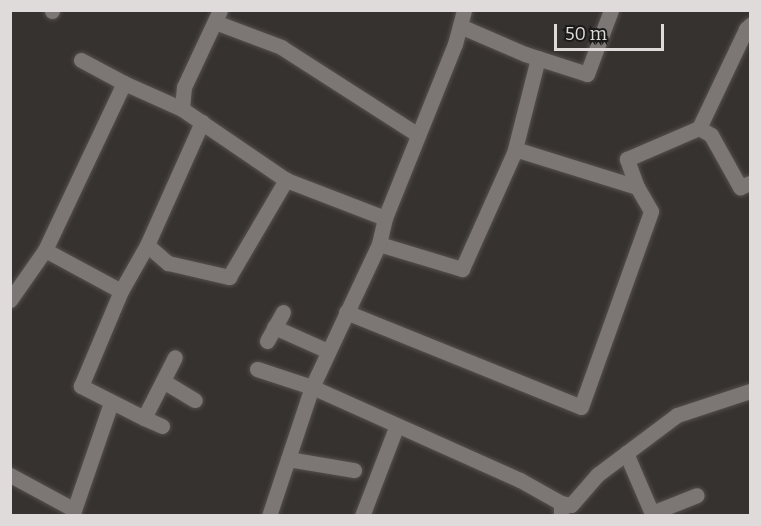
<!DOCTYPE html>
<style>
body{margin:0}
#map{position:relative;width:761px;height:526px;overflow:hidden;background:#363230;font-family:Bitter,serif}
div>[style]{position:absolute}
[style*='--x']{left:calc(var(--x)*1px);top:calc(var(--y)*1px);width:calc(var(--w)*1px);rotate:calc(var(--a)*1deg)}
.roads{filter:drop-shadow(0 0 2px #54504e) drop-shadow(0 0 2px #54504e)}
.minor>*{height:15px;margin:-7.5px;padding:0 7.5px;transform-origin:7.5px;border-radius:7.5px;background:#7c7775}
span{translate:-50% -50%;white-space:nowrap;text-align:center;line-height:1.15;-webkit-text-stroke:6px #1c1a19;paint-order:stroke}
.frame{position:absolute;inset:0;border:12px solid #dedbda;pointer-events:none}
.scale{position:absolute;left:554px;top:24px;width:110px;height:27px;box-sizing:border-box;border:3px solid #dedbda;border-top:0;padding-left:8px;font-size:18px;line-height:21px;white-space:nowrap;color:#dedbda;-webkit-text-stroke:4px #1c1a19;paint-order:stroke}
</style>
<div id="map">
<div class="roads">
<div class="minor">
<i style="--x:52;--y:10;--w:1;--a:90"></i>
<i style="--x:215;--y:22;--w:71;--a:20.7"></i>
<i style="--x:281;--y:47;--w:163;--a:32.7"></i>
<i style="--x:460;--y:26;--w:71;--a:23.3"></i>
<i style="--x:525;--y:54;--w:65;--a:17.9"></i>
<i style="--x:587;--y:74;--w:68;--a:-69.4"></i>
<i style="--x:81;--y:60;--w:49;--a:28.1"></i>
<i style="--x:182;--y:109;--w:22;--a:-85"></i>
<i style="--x:184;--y:87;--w:85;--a:-64.9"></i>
<i style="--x:699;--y:128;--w:14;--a:30"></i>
<i style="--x:711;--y:135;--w:60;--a:60.9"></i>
<i style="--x:740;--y:187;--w:11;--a:-22"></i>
<i style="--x:514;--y:153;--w:98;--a:-75.8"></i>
<i style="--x:379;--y:244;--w:87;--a:16.8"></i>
<i style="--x:462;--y:269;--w:127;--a:-65.9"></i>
<i style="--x:514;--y:153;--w:5;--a:-37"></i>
<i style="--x:518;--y:150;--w:125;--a:17.3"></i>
<i style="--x:147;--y:245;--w:28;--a:41"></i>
<i style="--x:168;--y:263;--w:63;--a:12.9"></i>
<i style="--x:229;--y:277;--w:113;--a:-59.6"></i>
<i style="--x:45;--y:250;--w:86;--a:28.3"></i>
<i style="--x:10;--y:300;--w:61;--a:-55"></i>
<i style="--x:45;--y:250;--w:185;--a:-64.7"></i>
<i style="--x:124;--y:83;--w:64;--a:24.1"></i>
<i style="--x:182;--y:109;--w:126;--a:34.3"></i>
<i style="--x:286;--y:180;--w:106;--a:21"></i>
<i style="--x:346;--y:312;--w:253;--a:22"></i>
<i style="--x:581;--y:407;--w:208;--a:-70.3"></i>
<i style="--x:651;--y:211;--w:28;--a:-120"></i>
<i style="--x:637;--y:187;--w:30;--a:-110"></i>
<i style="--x:627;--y:159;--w:78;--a:-23.3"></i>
<i style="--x:699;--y:128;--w:110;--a:-64.6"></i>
<i style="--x:746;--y:29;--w:6;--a:-45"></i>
<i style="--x:274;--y:327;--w:59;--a:24"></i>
<i style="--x:267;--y:341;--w:33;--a:-61"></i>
<i style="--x:257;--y:369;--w:58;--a:18.1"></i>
<i style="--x:312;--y:387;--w:228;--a:24.1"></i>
<i style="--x:520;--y:480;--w:47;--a:29.3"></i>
<i style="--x:561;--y:503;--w:13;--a:90"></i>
<i style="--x:163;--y:381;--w:37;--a:31"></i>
<i style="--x:144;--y:418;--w:71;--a:-153.1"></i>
<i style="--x:81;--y:386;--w:103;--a:-67.2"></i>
<i style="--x:121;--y:291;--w:53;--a:-60.5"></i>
<i style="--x:147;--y:245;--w:135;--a:-65.9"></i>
<i style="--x:162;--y:426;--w:20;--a:-156"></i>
<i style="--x:144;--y:418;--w:68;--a:-63.1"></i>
<i style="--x:626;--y:453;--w:69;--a:66.8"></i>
<i style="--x:288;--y:459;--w:67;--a:9.5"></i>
<i style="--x:10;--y:475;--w:72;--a:28.4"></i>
<i style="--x:561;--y:503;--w:10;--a:11"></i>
<i style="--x:571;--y:505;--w:40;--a:-49"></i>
<i style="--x:597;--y:475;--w:100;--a:-36.9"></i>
<i style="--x:677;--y:415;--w:77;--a:-18.2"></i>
<i style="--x:652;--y:513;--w:48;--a:-21.8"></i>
<i style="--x:72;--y:516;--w:120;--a:-71"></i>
<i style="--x:269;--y:516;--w:136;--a:-71.6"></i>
<i style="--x:312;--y:387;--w:158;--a:-64.9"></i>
<i style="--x:379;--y:244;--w:27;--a:-77"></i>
<i style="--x:385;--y:218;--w:188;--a:-68.1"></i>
<i style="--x:455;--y:44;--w:35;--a:-75"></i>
<i style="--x:362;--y:516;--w:97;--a:-69"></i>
</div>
</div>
<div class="frame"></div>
<div class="scale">50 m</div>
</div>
